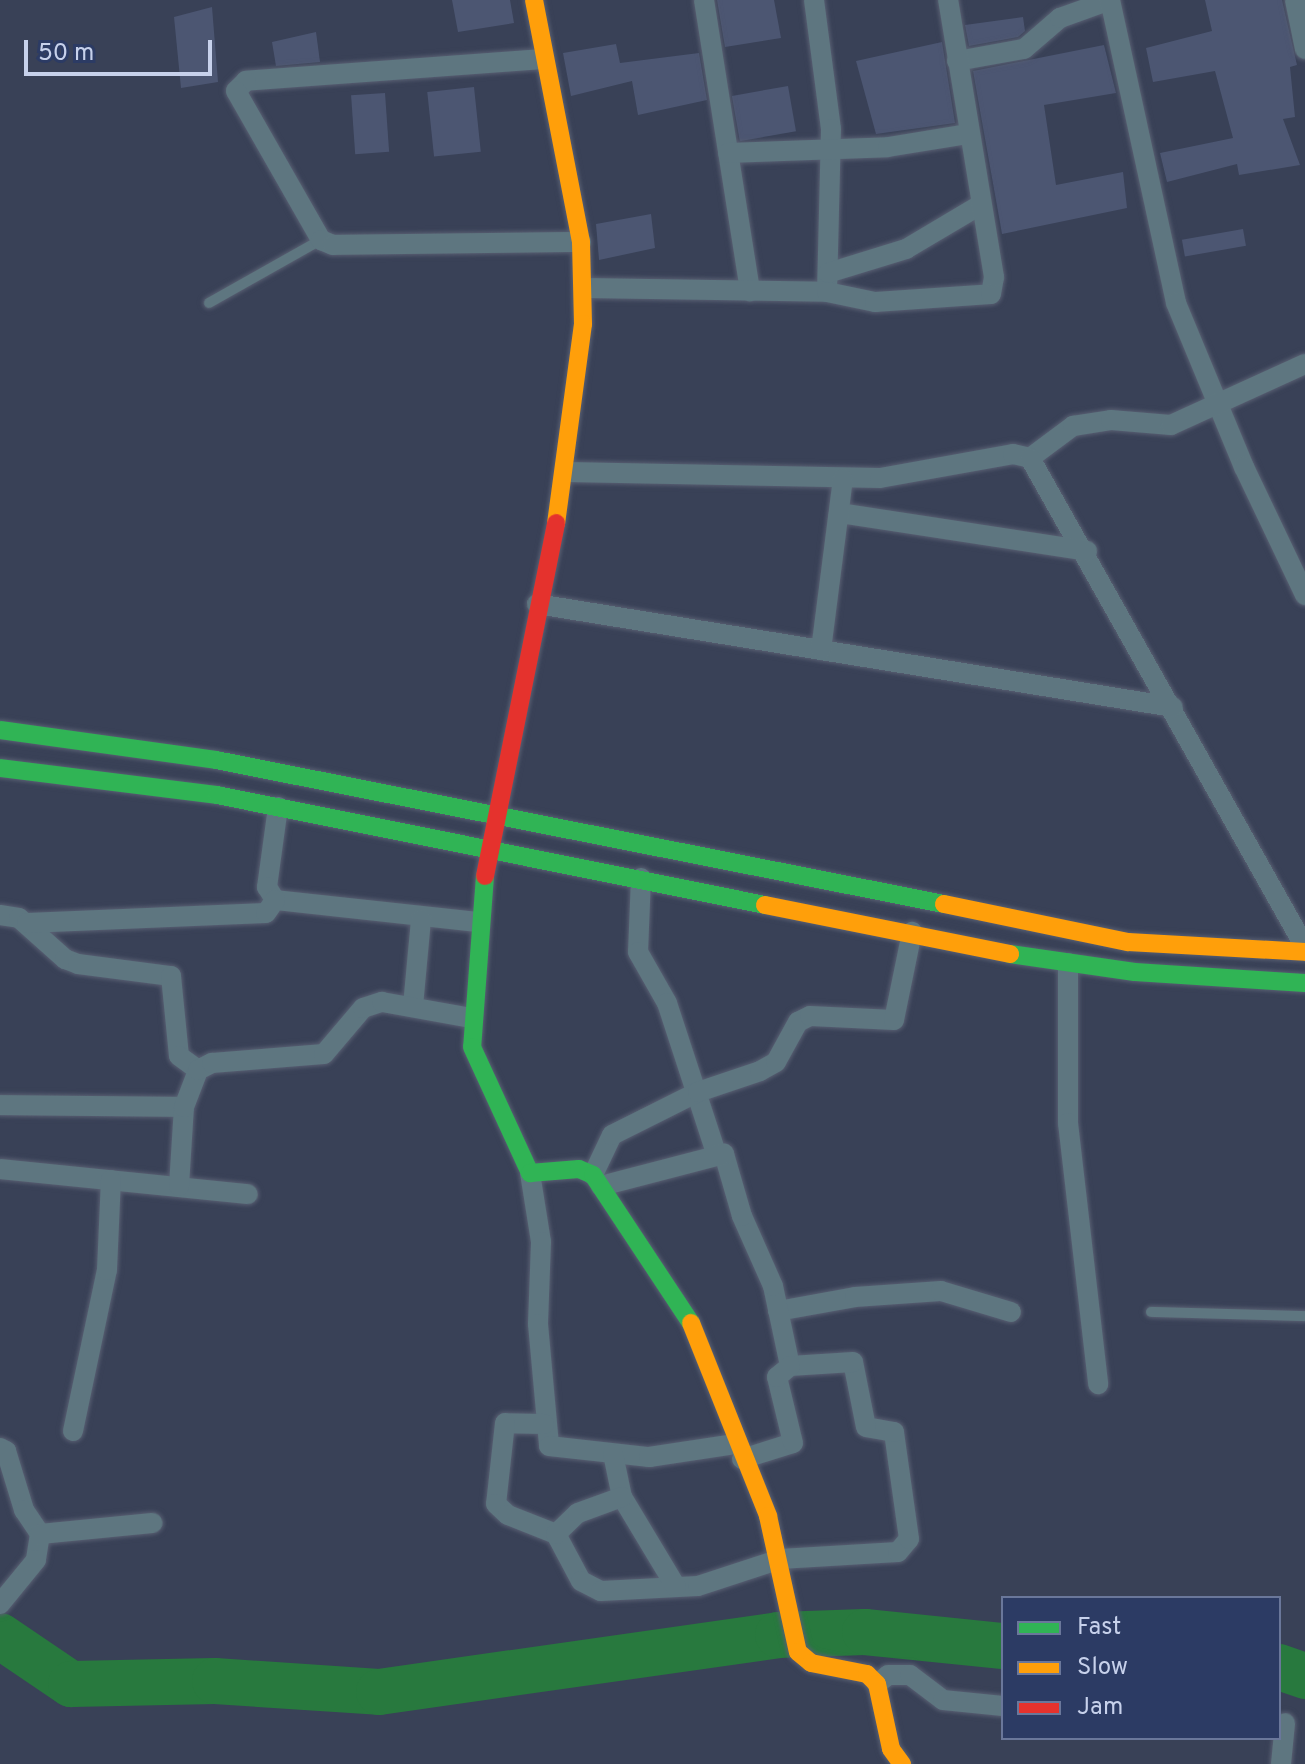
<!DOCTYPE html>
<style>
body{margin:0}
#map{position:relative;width:1305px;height:1764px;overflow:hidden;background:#394157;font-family:Overpass,sans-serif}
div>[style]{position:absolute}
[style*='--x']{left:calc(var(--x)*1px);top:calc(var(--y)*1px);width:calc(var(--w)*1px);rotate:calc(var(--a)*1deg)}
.river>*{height:46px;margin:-23px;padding:0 23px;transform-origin:23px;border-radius:23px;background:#28793e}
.building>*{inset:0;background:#4c5672;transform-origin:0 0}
.roads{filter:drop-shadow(0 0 2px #585f72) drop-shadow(0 0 2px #585f72)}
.lane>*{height:10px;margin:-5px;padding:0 5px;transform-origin:5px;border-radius:5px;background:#5e7680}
.street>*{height:20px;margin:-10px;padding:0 10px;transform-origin:10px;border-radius:10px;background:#5e7680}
.fast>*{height:18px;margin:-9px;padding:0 9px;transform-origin:9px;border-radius:9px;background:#30b455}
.slow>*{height:18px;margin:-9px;padding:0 9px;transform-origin:9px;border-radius:9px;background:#ff9f0a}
.jam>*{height:18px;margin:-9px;padding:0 9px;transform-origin:9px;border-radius:9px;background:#e5322d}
span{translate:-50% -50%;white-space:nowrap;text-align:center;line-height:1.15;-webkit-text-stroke:6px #2c3b64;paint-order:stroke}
.legend{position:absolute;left:1001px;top:1596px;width:280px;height:144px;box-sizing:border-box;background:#2c3b64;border:2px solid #6a779a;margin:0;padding:10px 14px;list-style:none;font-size:24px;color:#c7d1eb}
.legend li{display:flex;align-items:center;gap:16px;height:40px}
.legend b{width:40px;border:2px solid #6a779a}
.scale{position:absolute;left:24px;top:40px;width:188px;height:36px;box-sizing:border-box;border:4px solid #c7d1eb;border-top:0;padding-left:10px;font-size:24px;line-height:28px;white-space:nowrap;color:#c7d1eb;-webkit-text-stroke:6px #2c3b64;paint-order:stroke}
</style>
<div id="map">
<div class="river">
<i style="--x:0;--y:1636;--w:86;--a:34.1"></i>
<i style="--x:71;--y:1684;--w:144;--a:-1.2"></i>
<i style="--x:215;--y:1681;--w:164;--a:3.8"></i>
<i style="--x:379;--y:1692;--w:403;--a:-8.1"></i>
<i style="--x:778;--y:1635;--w:87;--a:-2"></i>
<i style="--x:865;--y:1632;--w:139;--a:5.8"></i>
<i style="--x:1279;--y:1667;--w:28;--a:19"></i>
</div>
<div class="building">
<i style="clip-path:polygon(452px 0,510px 0,514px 23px,458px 32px)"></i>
<i style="clip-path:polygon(717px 0,774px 0,781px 38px,725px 47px)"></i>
<i style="clip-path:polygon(1205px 0,1282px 0,1297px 65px,1290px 67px,1295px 117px,1283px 119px,1300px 165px,1239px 175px,1237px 164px,1167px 182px,1160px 153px,1233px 138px,1215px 71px,1153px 82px,1146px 48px,1212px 31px)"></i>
<i style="clip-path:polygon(212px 7px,218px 82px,181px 88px,174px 17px)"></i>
<i style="clip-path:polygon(1023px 17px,1025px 31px,1018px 37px,969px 46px,965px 25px)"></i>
<i style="clip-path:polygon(316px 32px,320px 62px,276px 66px,272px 42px)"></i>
<i style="clip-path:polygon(942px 42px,955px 123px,876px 134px,856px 61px)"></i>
<i style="clip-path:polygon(616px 44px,620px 63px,699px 53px,707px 100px,638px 115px,632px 81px,571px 96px,563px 53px)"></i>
<i style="clip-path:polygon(1104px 45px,1116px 93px,1044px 105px,1056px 185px,1123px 172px,1127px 208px,1002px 234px,973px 71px)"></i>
<i style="left:788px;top:86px;width:46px;height:57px;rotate:80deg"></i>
<i style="left:474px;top:87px;width:65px;height:47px;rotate:84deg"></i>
<i style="left:385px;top:93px;width:59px;height:34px;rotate:86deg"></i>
<i style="clip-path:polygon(651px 214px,655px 248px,599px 260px,596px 224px)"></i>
<i style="left:1243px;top:229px;width:17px;height:62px;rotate:80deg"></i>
</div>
<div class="roads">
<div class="lane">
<i style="--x:209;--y:303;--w:129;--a:-29.4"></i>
<i style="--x:1151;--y:1312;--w:154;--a:1.5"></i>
</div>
<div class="street">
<i style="--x:704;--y:0;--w:295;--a:81"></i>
<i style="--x:814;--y:0;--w:130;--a:82.5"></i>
<i style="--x:831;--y:129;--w:163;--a:91.4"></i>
<i style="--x:1295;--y:0;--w:50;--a:78.5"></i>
<i style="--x:543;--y:59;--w:298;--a:175.8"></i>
<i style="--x:246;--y:81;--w:14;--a:135"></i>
<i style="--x:236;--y:91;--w:172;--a:60.3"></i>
<i style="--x:321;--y:240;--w:13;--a:23"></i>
<i style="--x:333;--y:245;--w:248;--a:-0.7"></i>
<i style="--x:957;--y:61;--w:68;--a:-10.2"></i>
<i style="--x:1024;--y:49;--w:48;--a:-40.7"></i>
<i style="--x:1060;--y:18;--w:53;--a:-19.8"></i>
<i style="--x:1110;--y:0;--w:310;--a:77.7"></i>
<i style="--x:1176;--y:303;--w:178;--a:67.5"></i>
<i style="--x:1244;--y:467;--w:142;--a:64.5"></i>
<i style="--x:728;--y:153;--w:160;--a:-2.1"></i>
<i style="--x:888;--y:147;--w:80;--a:-9.3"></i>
<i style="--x:828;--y:273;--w:82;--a:-17.1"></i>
<i style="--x:906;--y:249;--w:86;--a:-30.7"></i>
<i style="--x:585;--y:288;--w:242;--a:0.9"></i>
<i style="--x:827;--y:292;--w:49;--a:11.8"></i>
<i style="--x:875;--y:302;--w:116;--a:-3.9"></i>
<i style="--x:991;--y:294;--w:17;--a:-80"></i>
<i style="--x:994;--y:277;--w:281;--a:-99.4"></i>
<i style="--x:1030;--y:458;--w:54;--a:-36.7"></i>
<i style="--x:1073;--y:426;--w:38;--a:-9"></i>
<i style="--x:1111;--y:420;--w:60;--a:4.8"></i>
<i style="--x:1171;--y:425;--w:147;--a:-24.5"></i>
<i style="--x:566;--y:472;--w:314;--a:1.1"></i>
<i style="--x:880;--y:478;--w:135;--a:-10.2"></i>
<i style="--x:1013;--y:454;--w:17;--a:13"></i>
<i style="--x:1030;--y:458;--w:561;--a:60.65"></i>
<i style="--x:839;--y:513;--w:251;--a:8.7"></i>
<i style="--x:537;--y:604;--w:644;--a:9.2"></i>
<i style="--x:821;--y:650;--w:172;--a:-82.7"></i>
<i style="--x:278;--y:807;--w:81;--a:97.8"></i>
<i style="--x:267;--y:887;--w:15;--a:58"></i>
<i style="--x:275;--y:900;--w:203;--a:6.2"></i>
<i style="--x:641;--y:878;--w:74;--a:92.3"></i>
<i style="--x:638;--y:952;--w:59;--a:60.4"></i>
<i style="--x:667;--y:1003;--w:158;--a:71.9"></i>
<i style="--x:0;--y:915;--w:19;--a:9"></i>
<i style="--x:19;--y:918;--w:62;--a:41.7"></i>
<i style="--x:65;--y:959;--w:14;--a:21"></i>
<i style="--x:78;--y:964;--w:94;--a:7.4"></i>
<i style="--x:171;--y:976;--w:80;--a:84.3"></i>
<i style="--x:179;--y:1056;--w:24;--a:36"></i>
<i style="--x:27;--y:923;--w:239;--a:-2.4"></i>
<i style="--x:266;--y:913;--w:16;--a:-55"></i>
<i style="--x:1068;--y:963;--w:160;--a:90"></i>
<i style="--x:1068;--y:1123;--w:263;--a:83.4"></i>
<i style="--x:413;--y:1006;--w:87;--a:-84.7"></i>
<i style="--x:0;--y:1105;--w:184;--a:0.6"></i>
<i style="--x:0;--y:1169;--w:249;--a:5.8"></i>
<i style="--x:530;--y:1173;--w:70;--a:80.9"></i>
<i style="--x:541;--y:1242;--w:82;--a:92.1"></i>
<i style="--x:538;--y:1324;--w:122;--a:84.8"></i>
<i style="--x:549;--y:1446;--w:101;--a:6.3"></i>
<i style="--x:649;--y:1457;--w:87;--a:-8.6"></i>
<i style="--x:593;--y:1175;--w:44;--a:-64.6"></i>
<i style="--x:612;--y:1135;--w:96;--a:-26.6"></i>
<i style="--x:698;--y:1092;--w:65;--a:-18.7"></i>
<i style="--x:760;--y:1071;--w:18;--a:-29"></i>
<i style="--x:776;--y:1062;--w:46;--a:-61.2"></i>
<i style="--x:798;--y:1022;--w:13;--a:-27"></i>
<i style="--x:810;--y:1016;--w:84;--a:2.7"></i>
<i style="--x:894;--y:1020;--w:90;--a:-78.4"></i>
<i style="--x:179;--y:1186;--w:79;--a:-86.4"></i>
<i style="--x:184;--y:1107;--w:40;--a:-69"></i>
<i style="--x:198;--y:1070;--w:16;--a:-27"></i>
<i style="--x:212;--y:1063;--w:112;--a:-4.6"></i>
<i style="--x:324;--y:1054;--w:60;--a:-49.7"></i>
<i style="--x:363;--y:1008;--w:20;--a:-18"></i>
<i style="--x:382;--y:1002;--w:90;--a:10.2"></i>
<i style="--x:778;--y:1311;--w:78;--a:-10.3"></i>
<i style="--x:855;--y:1297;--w:86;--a:-4"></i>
<i style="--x:941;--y:1291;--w:73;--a:16.7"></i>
<i style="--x:544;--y:1424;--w:39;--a:-179"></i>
<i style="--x:505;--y:1423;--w:81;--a:96.3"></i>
<i style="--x:496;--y:1504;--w:16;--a:43"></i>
<i style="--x:508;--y:1515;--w:52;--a:21.6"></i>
<i style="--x:556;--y:1534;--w:53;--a:62"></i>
<i style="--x:581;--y:1581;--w:22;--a:27"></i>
<i style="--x:601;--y:1591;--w:97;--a:-3"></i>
<i style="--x:698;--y:1586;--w:86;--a:-18.2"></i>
<i style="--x:780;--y:1559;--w:118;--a:-3.4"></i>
<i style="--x:898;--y:1552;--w:17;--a:-50"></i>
<i style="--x:909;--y:1539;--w:108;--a:-98"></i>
<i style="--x:894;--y:1432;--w:28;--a:-170"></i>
<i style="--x:866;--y:1427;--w:66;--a:-101.3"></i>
<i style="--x:853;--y:1362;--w:63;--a:176.4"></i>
<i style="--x:790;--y:1366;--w:82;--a:-102"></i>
<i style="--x:773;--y:1286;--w:77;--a:-113.9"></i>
<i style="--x:742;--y:1216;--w:65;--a:-106.2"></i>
<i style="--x:724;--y:1154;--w:127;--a:165.4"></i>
<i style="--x:73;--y:1431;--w:165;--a:-78.1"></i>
<i style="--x:107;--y:1270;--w:90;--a:-87.5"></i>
<i style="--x:0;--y:1448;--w:7;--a:27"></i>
<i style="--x:6;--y:1451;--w:62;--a:73"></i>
<i style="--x:24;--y:1510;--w:29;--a:56"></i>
<i style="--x:40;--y:1534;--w:26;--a:99"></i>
<i style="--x:36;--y:1560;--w:57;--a:129.3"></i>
<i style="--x:613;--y:1454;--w:44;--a:78.2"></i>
<i style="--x:622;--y:1497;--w:105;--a:59"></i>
<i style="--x:742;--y:1459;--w:53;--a:-17.4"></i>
<i style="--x:793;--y:1443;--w:68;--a:-103.6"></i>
<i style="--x:777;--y:1377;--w:17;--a:-40"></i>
<i style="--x:40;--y:1534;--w:113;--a:-5.6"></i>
<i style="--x:556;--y:1534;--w:30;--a:-44"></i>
<i style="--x:578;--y:1513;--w:47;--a:-20"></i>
<i style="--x:877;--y:1684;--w:14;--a:-39"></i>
<i style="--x:888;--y:1675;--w:22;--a:0"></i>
<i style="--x:910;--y:1675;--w:41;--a:37.1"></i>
<i style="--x:943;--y:1700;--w:60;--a:5.7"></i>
<i style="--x:1281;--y:1764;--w:41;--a:-84.4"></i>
</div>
<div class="fast">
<i style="--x:0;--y:730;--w:218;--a:7.9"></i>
<i style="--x:216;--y:760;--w:742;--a:11.19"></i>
<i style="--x:0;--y:768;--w:219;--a:7.1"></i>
<i style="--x:217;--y:795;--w:559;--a:11.35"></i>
<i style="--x:485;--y:876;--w:171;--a:94.3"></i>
<i style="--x:472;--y:1047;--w:139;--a:65.3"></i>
<i style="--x:530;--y:1173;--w:49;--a:-4.7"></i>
<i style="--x:579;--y:1169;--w:15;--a:23"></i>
<i style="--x:593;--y:1175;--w:178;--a:56.5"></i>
<i style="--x:1010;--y:954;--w:126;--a:8.2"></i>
<i style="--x:1135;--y:972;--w:170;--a:3.7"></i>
</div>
<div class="slow">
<i style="--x:534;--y:0;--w:247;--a:79"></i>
<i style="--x:581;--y:242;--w:82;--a:88.6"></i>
<i style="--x:583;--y:324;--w:201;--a:97.7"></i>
<i style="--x:944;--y:904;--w:188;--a:11.7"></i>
<i style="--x:1128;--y:942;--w:177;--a:3.2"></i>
<i style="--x:765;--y:905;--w:250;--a:11.3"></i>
<i style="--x:691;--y:1323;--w:208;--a:68.2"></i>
<i style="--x:768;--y:1516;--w:139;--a:77.6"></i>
<i style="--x:798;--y:1652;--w:17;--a:40"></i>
<i style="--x:811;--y:1663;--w:57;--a:11.1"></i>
<i style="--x:867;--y:1674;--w:14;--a:45"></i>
<i style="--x:877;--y:1684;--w:66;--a:77.8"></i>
<i style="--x:891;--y:1749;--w:19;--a:54"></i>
</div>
<div class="jam">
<i style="--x:485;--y:876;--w:360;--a:-78.6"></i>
</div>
</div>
<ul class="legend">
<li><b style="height:10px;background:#30b455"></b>Fast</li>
<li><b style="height:10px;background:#ff9f0a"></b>Slow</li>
<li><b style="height:10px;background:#e5322d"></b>Jam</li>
</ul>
<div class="scale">50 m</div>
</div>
